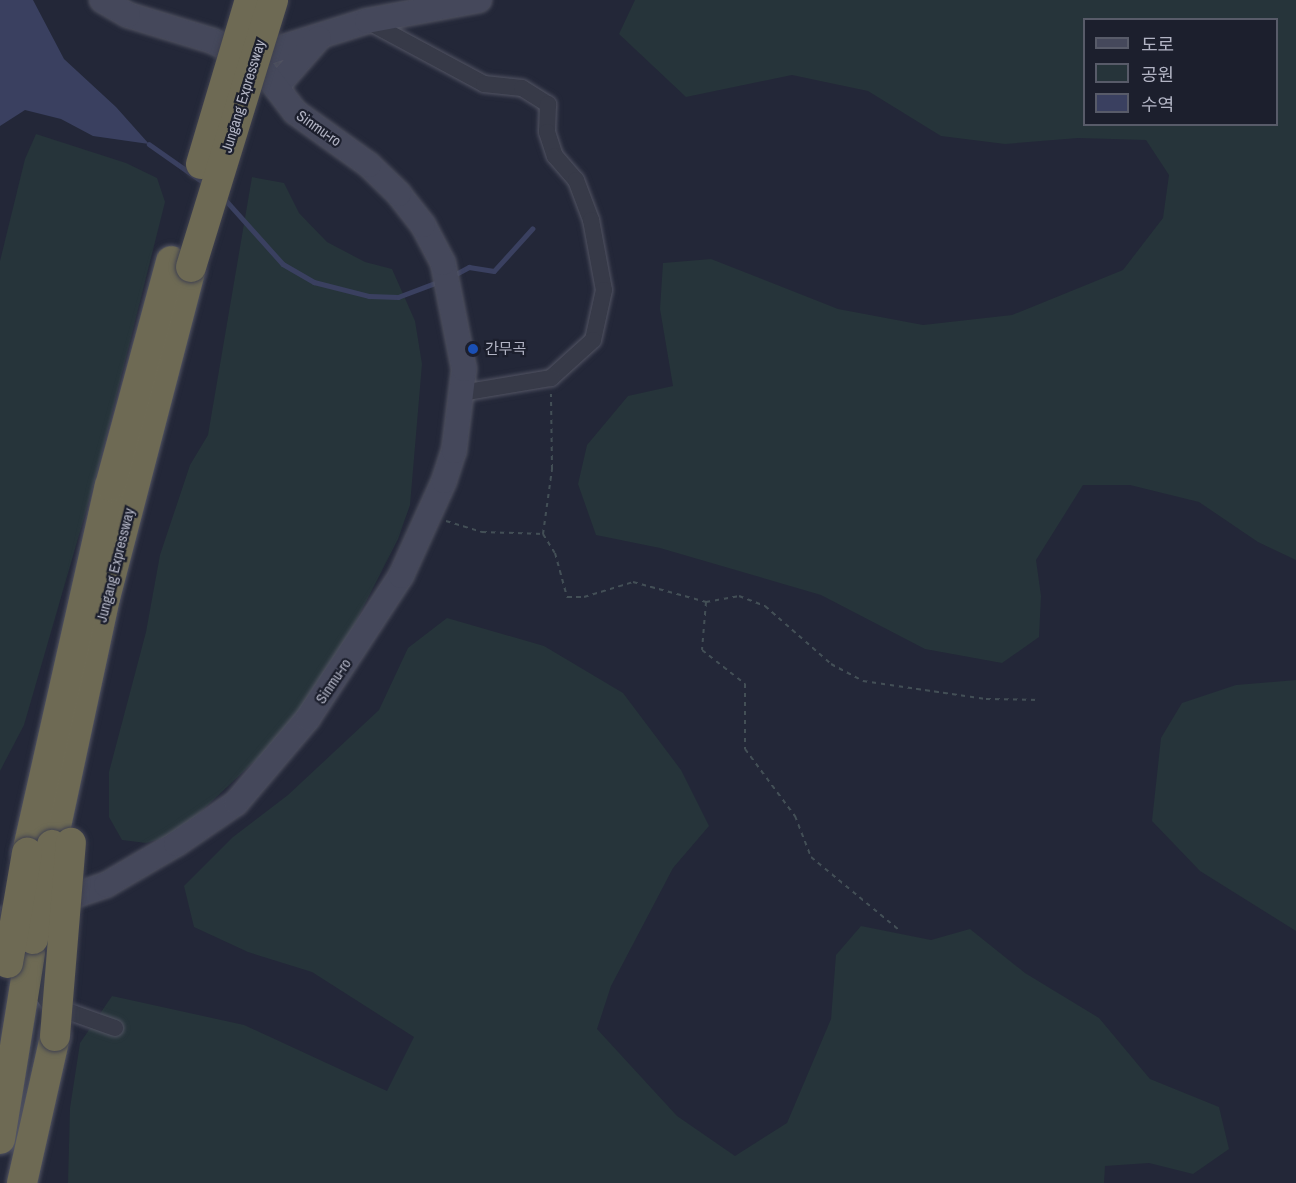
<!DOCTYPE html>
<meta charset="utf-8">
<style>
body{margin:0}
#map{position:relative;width:1296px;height:1183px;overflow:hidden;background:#232738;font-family:"Archivo Narrow","Noto Sans KR",sans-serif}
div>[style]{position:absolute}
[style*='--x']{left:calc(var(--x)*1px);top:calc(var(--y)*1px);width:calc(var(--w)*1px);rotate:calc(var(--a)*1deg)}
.green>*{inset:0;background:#26343a}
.water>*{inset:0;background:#3a4060}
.stream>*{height:4.5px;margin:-2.25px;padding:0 2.25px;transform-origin:2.25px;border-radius:2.25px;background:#3a4060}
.path>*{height:2px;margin-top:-1px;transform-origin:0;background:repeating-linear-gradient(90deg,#434f56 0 4.5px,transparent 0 9px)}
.roads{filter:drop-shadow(0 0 2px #525463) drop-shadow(0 0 2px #525463)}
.street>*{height:16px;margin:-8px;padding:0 8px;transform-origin:8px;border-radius:8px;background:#373a48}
.secondary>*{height:24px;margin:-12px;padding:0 12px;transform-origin:12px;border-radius:12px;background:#45485b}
.highway>*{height:30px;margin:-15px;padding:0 15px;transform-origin:15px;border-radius:15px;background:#6e6a54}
.bridges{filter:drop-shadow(0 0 2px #3f4150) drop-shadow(0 0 2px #3f4150)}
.highway-bridge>*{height:30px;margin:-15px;padding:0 15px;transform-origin:15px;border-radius:15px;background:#6e6a54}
.dots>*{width:16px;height:16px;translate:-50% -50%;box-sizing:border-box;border:3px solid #1c1f2d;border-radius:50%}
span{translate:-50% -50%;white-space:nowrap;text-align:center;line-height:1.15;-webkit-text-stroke:4.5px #1c1f2d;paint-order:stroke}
.street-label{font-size:15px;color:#b2b4c4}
.poi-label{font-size:15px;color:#b2b4c4}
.left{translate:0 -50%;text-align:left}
.legend{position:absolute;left:1083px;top:18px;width:195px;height:108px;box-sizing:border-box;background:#1c1f2d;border:2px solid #585b69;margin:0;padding:8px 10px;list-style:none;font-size:18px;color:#b2b4c4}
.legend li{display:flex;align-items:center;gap:12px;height:30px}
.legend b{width:30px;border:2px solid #585b69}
</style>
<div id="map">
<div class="green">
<i style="clip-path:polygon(evenodd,635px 0,1296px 0,1296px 560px,1258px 542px,1199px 502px,1130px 485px,1083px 485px,1036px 560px,1041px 596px,1039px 637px,1002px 663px,925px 649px,821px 595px,660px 548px,596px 535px,578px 484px,587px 445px,628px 396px,673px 386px,660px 309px,663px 263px,711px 259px,838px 309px,923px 325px,1012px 315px,1123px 270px,1163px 218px,1169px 175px,1146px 140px,1078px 138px,1005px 144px,941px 136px,868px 91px,792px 75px,686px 97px,619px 34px,635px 0,1084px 20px,1276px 20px,1276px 124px,1084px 124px,1084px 20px)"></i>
<i style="clip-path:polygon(36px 134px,126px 163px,157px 178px,165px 202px,97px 473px,24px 725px,0 771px,0 261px,25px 159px)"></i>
<i style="clip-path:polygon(252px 177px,284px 183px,299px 213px,327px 242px,365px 262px,392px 269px,415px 321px,422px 364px,410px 505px,398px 539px,324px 684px,292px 726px,177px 834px,146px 843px,122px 840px,109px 817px,109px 772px,146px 632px,160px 555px,190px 465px,208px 435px)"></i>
<i style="clip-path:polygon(447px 618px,544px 646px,623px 693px,681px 770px,709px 826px,673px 868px,611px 986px,597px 1029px,677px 1116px,735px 1156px,787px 1123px,831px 1019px,836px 955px,861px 926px,931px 940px,970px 929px,1025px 973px,1099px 1018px,1150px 1079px,1219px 1107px,1229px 1149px,1193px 1174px,1149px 1163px,1105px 1166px,1104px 1183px,68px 1183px,70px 1108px,80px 1043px,112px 996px,244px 1025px,387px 1091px,414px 1037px,312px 972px,248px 952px,194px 927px,184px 886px,233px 837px,288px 795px,379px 710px,408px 648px)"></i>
<i style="clip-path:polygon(1296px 680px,1296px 931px,1200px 871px,1152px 821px,1161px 738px,1182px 703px,1236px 685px)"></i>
</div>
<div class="water">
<i style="clip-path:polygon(0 0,33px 0,64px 59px,116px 107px,149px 144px,93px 136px,61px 119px,25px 110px,0 126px)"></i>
</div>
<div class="stream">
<i style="--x:149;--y:144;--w:70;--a:35.1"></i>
<i style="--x:222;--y:196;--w:91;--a:48.1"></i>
<i style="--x:283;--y:264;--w:36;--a:30"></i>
<i style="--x:314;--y:282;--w:57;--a:14.3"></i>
<i style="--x:369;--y:296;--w:29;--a:2"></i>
<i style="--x:398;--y:297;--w:43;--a:-20.6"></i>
<i style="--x:454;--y:275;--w:17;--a:-28"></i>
<i style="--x:469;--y:267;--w:25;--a:9"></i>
<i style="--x:494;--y:271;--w:57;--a:-47.9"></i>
</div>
<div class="path">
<i style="--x:446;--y:521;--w:38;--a:17"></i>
<i style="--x:482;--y:532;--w:61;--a:1.9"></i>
<i style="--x:543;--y:534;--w:22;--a:58"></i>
<i style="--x:555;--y:553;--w:46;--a:74.7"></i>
<i style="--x:567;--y:597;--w:17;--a:0"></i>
<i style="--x:584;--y:597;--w:51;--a:-17"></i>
<i style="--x:633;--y:582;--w:76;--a:15.3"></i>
<i style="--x:706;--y:602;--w:34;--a:-10"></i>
<i style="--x:739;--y:596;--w:28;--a:21"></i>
<i style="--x:765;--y:606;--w:88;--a:41.3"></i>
<i style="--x:831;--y:664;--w:36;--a:28"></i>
<i style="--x:863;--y:681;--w:124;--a:8.3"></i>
<i style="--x:986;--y:699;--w:54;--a:1.1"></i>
<i style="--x:543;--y:534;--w:66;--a:-82.1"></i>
<i style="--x:552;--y:469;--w:75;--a:-90.8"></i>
<i style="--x:706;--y:602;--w:48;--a:94.8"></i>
<i style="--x:702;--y:650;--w:55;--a:38.3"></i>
<i style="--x:745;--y:684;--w:65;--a:90"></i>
<i style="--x:745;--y:749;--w:84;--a:53.3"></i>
<i style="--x:795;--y:816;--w:44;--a:68.7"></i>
<i style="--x:811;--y:857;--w:116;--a:39.7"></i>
</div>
<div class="roads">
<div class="street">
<i style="--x:367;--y:21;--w:133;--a:28.3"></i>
<i style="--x:484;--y:84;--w:38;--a:6"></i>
<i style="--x:522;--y:88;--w:31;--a:32"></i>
<i style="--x:548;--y:104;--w:28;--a:92"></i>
<i style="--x:547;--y:132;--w:25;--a:72"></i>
<i style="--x:555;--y:156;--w:32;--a:49"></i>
<i style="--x:576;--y:180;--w:43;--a:69.4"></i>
<i style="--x:591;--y:220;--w:71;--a:79.5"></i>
<i style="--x:604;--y:290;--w:51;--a:102.4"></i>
<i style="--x:593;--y:340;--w:57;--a:137.9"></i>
<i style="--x:551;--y:378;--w:91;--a:170.5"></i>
<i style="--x:49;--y:930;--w:60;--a:99.6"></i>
<i style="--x:39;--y:989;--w:19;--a:55"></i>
<i style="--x:50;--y:1005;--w:69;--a:19.5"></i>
</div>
<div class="secondary">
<i style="--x:246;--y:59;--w:127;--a:-17.4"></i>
<i style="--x:367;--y:21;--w:114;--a:-10.6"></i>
<i style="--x:276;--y:87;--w:65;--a:-48.7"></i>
<i style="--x:0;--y:921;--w:112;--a:-18.8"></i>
<i style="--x:106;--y:885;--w:81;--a:-30.4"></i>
<i style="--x:176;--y:844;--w:73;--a:-34.3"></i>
<i style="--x:236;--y:803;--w:111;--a:-49.7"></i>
<i style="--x:308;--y:718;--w:170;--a:-56.8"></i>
<i style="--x:401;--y:576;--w:104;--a:-65.6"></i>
<i style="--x:444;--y:481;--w:32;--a:-72"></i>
<i style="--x:454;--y:451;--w:83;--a:-83"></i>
<i style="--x:464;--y:369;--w:108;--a:-101.2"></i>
<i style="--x:443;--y:263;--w:43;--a:-117.8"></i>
<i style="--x:423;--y:225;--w:39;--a:-128"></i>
<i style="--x:399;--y:194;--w:42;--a:-136"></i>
<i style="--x:369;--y:165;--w:91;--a:-144.4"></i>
<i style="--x:295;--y:112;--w:58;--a:-127.3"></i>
<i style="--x:260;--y:66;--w:53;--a:-152"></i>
<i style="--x:213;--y:41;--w:89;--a:-163"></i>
<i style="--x:128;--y:15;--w:30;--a:-150"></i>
</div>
<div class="highway">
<i style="--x:52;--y:845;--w:253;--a:-77.9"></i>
<i style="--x:105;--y:598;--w:338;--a:-75.4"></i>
<i style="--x:27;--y:853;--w:376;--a:-77.3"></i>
<i style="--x:110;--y:486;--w:233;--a:-74.8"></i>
<i style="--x:0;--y:1139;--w:188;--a:-80.8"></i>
<i style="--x:22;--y:1183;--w:151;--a:-77.3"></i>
</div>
</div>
<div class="bridges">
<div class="highway-bridge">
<i style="--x:201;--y:164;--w:171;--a:-73.4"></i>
<i style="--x:191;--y:267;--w:279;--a:-72.9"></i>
<i style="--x:33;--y:939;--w:96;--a:-78.6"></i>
<i style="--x:8;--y:963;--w:112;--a:-80.2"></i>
<i style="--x:55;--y:1036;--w:194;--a:-85.3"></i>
</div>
</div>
<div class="dots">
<i style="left:473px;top:349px;background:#1a4fb4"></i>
</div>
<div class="street-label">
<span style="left:243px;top:96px;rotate:-73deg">Jungang Expressway</span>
<span style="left:319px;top:128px;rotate:35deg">Sinmu-ro</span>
<span style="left:115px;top:565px;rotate:-76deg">Jungang Expressway</span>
<span style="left:333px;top:681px;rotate:-56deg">Sinmu-ro</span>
</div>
<div class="poi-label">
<span class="left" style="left:485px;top:349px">간무곡</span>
</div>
<ul class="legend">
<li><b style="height:8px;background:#45485b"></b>도로</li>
<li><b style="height:16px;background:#26343a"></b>공원</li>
<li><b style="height:16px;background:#3a4060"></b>수역</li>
</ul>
</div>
